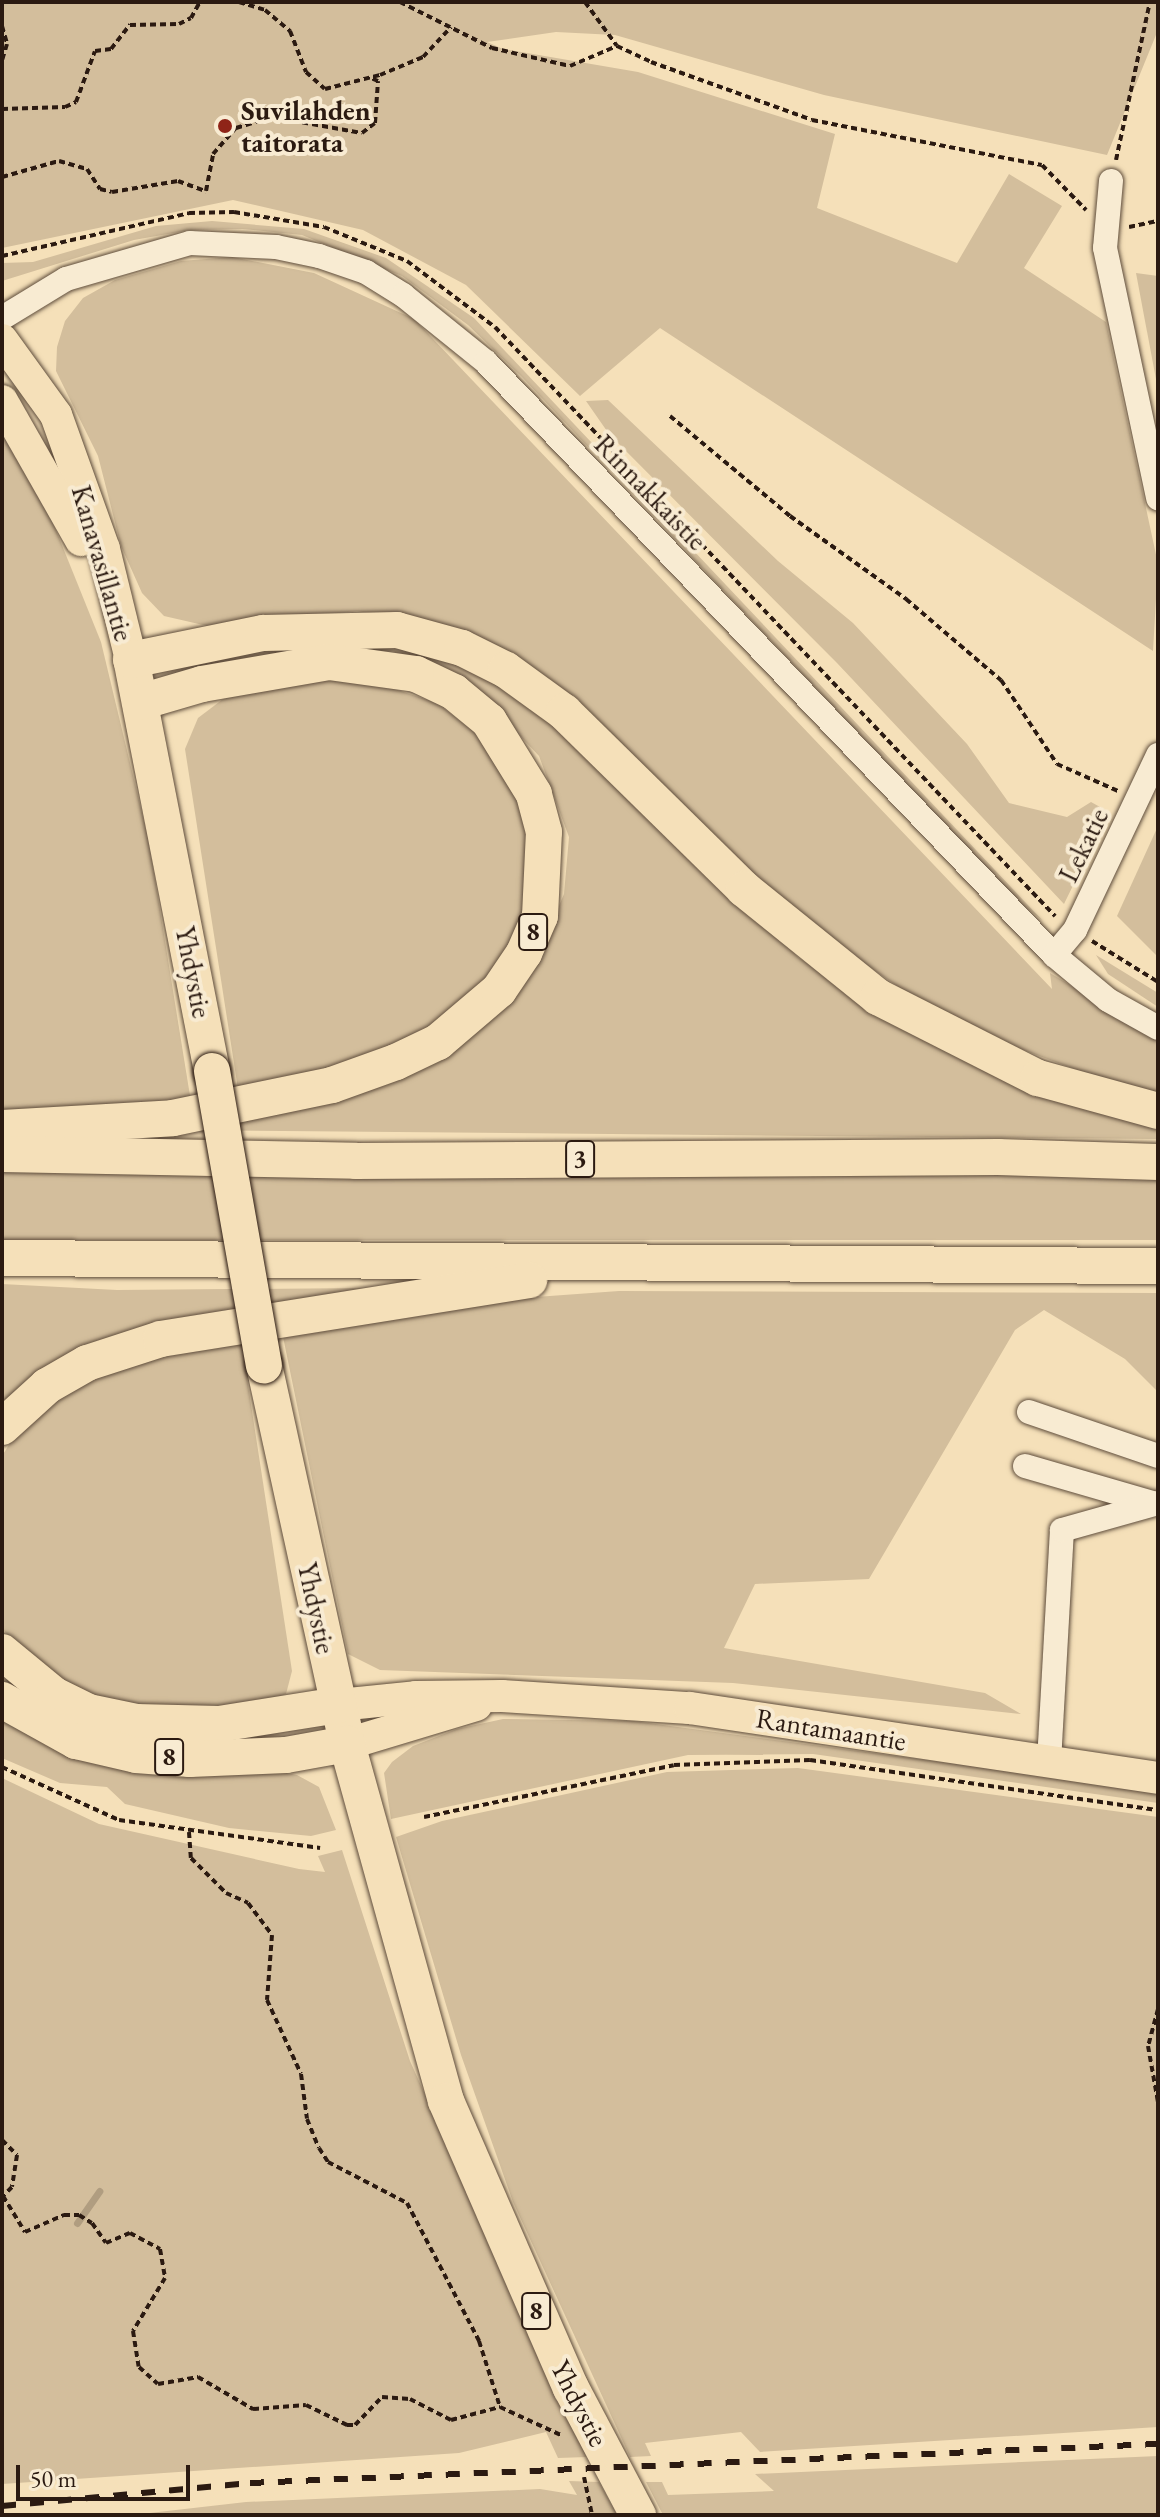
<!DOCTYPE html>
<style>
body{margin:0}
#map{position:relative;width:1160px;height:2517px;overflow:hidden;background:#f5e0b9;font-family:"EB Garamond",serif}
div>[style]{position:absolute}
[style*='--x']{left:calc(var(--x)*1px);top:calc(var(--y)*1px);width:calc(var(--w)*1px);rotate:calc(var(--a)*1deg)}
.green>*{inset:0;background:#d3be9c;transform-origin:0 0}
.stream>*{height:7px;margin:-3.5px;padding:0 3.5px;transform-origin:3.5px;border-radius:3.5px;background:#b09d80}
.path>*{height:4px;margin-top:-2px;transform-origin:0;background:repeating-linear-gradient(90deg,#2b1a11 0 6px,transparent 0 10px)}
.roads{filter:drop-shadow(0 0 2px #5e4c3b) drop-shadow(0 0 2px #5e4c3b)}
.minor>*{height:24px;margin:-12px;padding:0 12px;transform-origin:12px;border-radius:12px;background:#f8ebd2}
.major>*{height:32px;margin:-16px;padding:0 16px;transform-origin:16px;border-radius:16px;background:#f5e0b9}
.highway>*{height:36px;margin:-18px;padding:0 18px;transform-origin:18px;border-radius:18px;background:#f5e0b9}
.rail>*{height:6px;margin-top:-3px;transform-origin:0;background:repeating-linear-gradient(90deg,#2b1a11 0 14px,transparent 0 28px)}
.bridges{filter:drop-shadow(0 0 2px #2b1a11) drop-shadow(0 0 2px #2b1a11)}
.highway-bridge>*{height:36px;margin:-18px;padding:0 18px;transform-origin:18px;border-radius:18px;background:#f5e0b9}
.dots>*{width:22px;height:22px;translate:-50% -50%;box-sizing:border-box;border:4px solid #f8ebd2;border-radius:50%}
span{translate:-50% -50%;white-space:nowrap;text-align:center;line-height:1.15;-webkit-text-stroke:8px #f8ebd2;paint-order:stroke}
.shield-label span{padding:2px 6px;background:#f8ebd2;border:2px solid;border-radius:6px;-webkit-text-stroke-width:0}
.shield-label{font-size:26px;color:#2b1a11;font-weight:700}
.poi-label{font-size:28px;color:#2b1a11;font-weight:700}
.left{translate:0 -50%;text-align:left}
.street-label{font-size:28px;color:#2b1a11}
.frame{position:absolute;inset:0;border:4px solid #2b1a11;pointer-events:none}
.scale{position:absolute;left:16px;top:2465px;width:174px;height:36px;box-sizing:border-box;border:4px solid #2b1a11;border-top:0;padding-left:10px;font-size:24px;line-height:28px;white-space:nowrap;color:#2b1a11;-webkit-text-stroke:6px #f8ebd2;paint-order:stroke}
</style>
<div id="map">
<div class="green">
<i style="clip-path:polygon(2px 2px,1158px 2px,1158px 30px,1107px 155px,824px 95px,615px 35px,556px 32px,487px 42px,503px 49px,638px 72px,835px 134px,817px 208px,957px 263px,1009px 174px,1062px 206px,1024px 268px,1106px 322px,1158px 564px,1153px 651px,660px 328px,580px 396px,466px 285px,363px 230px,233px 200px,2px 248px)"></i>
<i style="clip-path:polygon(212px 221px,304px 229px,386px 258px,474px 318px,1042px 920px,1015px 899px,522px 377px,468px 325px,402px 276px,302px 235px,243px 229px,190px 230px,134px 240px,2px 281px,2px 263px,33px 262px,156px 226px)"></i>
<i style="clip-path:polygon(232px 257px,314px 273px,414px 319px,1052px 989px,1050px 973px,1158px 1038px,1158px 1094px,1131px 1090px,951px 1023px,842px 948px,444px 626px,357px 611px,212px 627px,164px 616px,142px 593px,121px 546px,98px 456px,56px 371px,57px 347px,65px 321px,83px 298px,115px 280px,181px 261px)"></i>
<i style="clip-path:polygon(1136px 273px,1158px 276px,1158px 390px)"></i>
<i style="clip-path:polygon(608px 400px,778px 561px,853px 623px,967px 744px,1009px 803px,1067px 817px,1091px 802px,1109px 812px,1064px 904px,837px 663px,609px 434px,586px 401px)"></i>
<i style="clip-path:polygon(2px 429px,45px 503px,101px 642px,149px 842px,191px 1102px,2px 1112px)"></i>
<i style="clip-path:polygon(291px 643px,413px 645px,516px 692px,579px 745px,799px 958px,936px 1046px,1029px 1089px,1158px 1130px,1158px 1139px,170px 1130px,466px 1039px,529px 978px,564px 894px,569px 837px,539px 756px,479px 692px,393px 651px,310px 650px,199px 671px,191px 660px)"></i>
<i style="clip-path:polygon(358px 677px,437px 703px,492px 746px,519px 791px,529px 831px,530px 893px,509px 947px,473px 997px,413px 1036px,339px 1066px,238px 1089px,185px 749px,198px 718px,227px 696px,262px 686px)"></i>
<i style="clip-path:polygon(1158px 826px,1158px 957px,1117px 916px)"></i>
<i style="clip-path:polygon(1096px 955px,1158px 993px,1158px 1007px,1108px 974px)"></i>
<i style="left:2px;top:1171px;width:1156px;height:69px"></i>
<i style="clip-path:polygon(2px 1284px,117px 1290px,364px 1288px,146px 1331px,2px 1411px)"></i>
<i style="clip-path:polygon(619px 1291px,1158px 1293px,1158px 1392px,1125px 1359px,1044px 1310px,1015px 1330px,869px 1579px,755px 1584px,724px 1648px,985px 1693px,1021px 1714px,733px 1683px,380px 1670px,348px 1654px,281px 1327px,426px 1305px)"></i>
<i style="clip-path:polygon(240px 1333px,292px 1671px,286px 1694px,244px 1711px,156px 1708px,69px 1693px,20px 1652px,2px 1628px,2px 1456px,29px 1413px,114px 1368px)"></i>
<i style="clip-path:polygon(2px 1718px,297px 1775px,319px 1787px,336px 1830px,311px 1836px,229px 1828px,125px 1804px,107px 1787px,60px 1783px,2px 1758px)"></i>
<i style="clip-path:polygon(503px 1719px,633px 1721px,1158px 1791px,1158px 1803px,813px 1754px,688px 1755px,391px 1819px,384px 1773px,392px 1762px,413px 1746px,457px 1729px)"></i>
<i style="clip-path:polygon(798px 1768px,1158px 1817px,1158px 2427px,760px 2452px,741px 2432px,645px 2443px,651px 2456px,630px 2457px,626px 2448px,513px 2202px,461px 2055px,396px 1837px,442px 1821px,667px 1772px)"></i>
<i style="clip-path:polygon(2px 1778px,99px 1824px,299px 1869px,325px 1872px,318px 1856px,342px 1850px,410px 2061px,587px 2457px,558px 2458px,546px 2432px,459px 2453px,2px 2484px)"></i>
<i style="clip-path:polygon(1158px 2456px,1158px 2515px,663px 2515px,646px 2482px,662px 2482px,668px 2495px,774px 2491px,755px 2474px)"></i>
<i style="clip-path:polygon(569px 2481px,599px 2482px,617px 2515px,132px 2515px,246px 2502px,540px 2489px,577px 2495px)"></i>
</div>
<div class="stream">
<i style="--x:77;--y:2223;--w:39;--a:-55"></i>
</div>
<div class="path">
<i style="--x:239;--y:2;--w:27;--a:17"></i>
<i style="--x:265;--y:10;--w:33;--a:40"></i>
<i style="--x:290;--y:31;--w:44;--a:68.7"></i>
<i style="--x:306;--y:72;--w:25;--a:42"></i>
<i style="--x:325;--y:89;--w:57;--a:-14.3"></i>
<i style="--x:380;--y:75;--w:47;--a:-22.7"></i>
<i style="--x:423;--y:57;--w:41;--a:-47"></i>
<i style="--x:400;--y:2;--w:103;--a:26.6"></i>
<i style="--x:492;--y:48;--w:80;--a:13"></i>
<i style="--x:570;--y:66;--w:51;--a:-23.1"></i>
<i style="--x:585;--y:2;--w:54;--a:54"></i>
<i style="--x:617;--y:46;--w:38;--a:25"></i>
<i style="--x:651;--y:62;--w:171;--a:19.8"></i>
<i style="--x:812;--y:120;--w:234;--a:11.1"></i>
<i style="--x:1042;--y:165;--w:63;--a:45.6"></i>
<i style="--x:2;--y:26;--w:19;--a:74"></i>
<i style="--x:7;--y:44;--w:17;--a:107"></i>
<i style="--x:2;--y:109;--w:63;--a:-1.8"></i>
<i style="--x:65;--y:107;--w:12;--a:-24"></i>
<i style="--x:76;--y:102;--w:54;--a:-69.6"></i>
<i style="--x:95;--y:51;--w:16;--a:-7"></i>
<i style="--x:111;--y:49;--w:31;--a:-52"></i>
<i style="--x:130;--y:25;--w:49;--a:-1.2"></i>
<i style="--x:179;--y:24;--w:13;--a:-27"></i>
<i style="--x:191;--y:18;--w:18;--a:-61"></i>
<i style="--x:1116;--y:160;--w:162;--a:-77.9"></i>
<i style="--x:2;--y:177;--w:59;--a:-15.7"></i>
<i style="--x:59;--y:161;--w:29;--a:16"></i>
<i style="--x:87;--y:169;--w:24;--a:57"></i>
<i style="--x:100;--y:189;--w:12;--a:14"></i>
<i style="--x:112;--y:192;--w:67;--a:-9.5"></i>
<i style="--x:178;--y:181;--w:30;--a:20"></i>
<i style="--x:206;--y:191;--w:38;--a:-79"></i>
<i style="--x:213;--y:154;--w:35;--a:-49"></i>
<i style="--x:236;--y:128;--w:39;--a:-17"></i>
<i style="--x:273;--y:117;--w:90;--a:10.2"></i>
<i style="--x:362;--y:133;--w:16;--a:-38"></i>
<i style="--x:375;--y:123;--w:42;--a:-85.9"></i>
<i style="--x:378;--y:81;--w:8;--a:-157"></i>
<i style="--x:1129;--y:227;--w:30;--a:-12"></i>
<i style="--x:2;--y:256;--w:192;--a:-12.9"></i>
<i style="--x:189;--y:213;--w:45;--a:-1.3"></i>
<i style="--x:234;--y:212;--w:91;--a:9.5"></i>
<i style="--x:324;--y:227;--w:90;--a:22.3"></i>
<i style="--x:407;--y:261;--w:110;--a:36.9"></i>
<i style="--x:495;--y:327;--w:813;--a:46.45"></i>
<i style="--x:670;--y:416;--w:156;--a:39.8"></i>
<i style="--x:790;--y:516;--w:143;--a:35.6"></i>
<i style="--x:906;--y:599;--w:125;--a:40.5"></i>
<i style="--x:1001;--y:680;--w:101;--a:56.3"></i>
<i style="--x:1057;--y:764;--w:67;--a:23.9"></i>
<i style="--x:1092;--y:941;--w:78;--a:31.8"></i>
<i style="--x:2;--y:1767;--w:128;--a:24.4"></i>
<i style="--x:119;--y:1820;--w:203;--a:7.9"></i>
<i style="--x:424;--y:1817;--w:255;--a:-11.7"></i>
<i style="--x:674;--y:1765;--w:136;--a:-2.1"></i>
<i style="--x:810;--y:1760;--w:352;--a:8.2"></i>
<i style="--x:189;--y:1832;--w:26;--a:86"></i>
<i style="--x:191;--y:1858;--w:49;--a:45"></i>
<i style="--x:226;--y:1893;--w:24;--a:24"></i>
<i style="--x:248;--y:1903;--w:40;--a:53"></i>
<i style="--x:272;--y:1935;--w:65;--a:94.4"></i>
<i style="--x:267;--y:2000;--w:81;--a:65.3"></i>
<i style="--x:301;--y:2074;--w:45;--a:82.4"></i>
<i style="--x:307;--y:2119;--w:31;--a:68"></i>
<i style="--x:319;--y:2148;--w:17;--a:57"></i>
<i style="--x:328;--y:2162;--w:89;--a:27.4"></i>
<i style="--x:407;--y:2203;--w:156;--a:62.4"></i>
<i style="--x:479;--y:2341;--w:69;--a:72.3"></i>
<i style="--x:1158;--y:2009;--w:38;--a:105"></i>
<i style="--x:1148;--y:2046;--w:57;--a:79.9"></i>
<i style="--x:2;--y:2140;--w:21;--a:45"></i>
<i style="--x:17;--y:2155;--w:32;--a:99"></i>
<i style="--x:12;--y:2187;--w:13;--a:135"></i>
<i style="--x:3;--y:2196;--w:42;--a:58.6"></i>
<i style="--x:25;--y:2232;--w:43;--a:-23.6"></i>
<i style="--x:64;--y:2215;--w:15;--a:0"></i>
<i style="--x:79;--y:2215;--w:15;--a:32"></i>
<i style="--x:92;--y:2223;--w:24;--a:55"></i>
<i style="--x:106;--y:2243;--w:26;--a:-23"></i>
<i style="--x:130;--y:2233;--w:34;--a:28"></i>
<i style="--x:160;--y:2249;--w:29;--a:80"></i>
<i style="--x:165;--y:2278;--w:62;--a:121.1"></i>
<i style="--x:133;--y:2331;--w:36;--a:81"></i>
<i style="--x:139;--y:2367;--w:25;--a:42"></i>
<i style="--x:158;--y:2384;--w:41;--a:-9.9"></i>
<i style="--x:198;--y:2377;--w:64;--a:30.2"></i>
<i style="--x:253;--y:2409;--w:53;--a:-4.3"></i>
<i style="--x:306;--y:2405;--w:46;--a:26"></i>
<i style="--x:347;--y:2425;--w:8;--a:0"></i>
<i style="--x:355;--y:2425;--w:39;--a:-46"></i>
<i style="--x:382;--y:2397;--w:28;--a:4"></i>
<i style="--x:410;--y:2399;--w:46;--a:27.1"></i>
<i style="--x:451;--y:2420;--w:51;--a:-14.9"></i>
<i style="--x:500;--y:2407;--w:69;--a:24.7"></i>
<i style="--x:584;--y:2477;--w:39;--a:78"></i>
</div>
<div class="roads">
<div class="minor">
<i style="--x:1111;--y:181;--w:67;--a:95.1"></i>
<i style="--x:1105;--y:248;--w:256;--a:78"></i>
<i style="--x:2;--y:318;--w:75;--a:-31.4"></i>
<i style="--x:66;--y:279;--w:129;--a:-16.2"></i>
<i style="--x:190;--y:243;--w:86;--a:2.7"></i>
<i style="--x:276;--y:247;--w:44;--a:11.8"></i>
<i style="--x:319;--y:256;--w:50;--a:18.8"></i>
<i style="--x:366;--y:272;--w:44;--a:31.9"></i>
<i style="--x:403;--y:295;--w:107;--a:38.9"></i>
<i style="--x:486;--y:362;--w:821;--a:46.23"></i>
<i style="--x:1054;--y:955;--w:70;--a:39.8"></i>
<i style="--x:1108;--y:1000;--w:57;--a:29.2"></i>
<i style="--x:1054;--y:955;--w:33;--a:-50"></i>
<i style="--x:1075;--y:930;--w:194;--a:-64.6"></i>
<i style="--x:1029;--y:1412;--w:136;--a:18.8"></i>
<i style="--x:1025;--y:1466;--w:132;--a:16.2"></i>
<i style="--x:1049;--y:1762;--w:232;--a:-86.8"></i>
<i style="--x:1062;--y:1530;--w:100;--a:-15.7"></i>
</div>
<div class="major">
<i style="--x:2;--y:340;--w:92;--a:54.2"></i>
<i style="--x:56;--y:415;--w:142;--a:70.3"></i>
<i style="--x:104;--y:549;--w:114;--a:76.3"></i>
<i style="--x:2;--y:401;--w:160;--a:60.4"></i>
<i style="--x:339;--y:1705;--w:77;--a:-5.9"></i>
<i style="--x:416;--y:1697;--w:86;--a:-0.7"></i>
<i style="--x:502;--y:1696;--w:188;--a:3.7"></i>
<i style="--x:690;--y:1708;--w:473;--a:8.5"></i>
<i style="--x:347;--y:1744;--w:135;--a:-16.8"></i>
</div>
<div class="highway">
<i style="--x:212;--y:1071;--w:419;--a:-101.1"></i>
<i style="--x:131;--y:660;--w:135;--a:-11.6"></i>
<i style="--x:263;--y:633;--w:134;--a:-1.3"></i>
<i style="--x:397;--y:630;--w:67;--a:15.5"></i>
<i style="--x:462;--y:648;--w:49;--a:26.6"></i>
<i style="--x:506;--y:670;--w:72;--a:35.9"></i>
<i style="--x:564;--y:712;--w:252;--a:44.5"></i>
<i style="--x:744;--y:889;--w:172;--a:38.9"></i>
<i style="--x:878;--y:997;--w:179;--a:26.9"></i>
<i style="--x:1038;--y:1078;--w:124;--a:15.4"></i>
<i style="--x:2;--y:1128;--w:171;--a:-3.3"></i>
<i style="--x:173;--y:1118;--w:162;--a:-11.7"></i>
<i style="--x:332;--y:1085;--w:68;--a:-19.8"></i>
<i style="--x:396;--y:1062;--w:47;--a:-25.5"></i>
<i style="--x:438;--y:1042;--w:80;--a:-40.4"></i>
<i style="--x:499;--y:990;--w:45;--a:-56"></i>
<i style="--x:524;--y:953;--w:40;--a:-66.6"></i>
<i style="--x:540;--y:916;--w:84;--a:-87.3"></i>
<i style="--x:544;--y:832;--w:39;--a:-105"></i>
<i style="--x:534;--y:794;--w:86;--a:-121.7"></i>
<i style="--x:489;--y:721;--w:45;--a:-140.4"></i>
<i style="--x:454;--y:692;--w:42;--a:-154.7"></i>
<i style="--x:416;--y:674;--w:88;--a:-172.1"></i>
<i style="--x:329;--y:662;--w:129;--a:170.2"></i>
<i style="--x:202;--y:684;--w:64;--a:163.6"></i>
<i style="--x:2;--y:1154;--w:354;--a:1.1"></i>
<i style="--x:356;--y:1161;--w:642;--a:-0.36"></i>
<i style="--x:998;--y:1157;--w:160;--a:1.8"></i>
<i style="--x:2;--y:1258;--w:1156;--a:0.4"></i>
<i style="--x:264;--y:1365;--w:388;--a:77.6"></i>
<i style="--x:347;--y:1744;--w:370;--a:74.5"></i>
<i style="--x:446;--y:2101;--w:313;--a:66.5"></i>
<i style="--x:571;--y:2388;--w:144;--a:62.2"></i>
<i style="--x:2;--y:1427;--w:61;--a:-42.3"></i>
<i style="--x:47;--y:1386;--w:46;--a:-29.9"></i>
<i style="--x:87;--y:1363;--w:78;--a:-18"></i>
<i style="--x:161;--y:1339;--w:373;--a:-9.1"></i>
<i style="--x:2;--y:1652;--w:67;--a:39.6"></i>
<i style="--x:54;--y:1695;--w:39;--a:26"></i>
<i style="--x:89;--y:1712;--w:48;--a:12"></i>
<i style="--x:136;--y:1722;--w:83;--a:1.4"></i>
<i style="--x:219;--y:1724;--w:121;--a:-9"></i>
<i style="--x:2;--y:1700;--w:85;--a:29"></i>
<i style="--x:76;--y:1741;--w:62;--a:13.1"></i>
<i style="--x:136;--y:1755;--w:54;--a:4.2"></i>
<i style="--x:190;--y:1759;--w:96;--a:-2.4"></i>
<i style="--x:286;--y:1755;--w:62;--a:-10.2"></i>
</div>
</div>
<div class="rail">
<i style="--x:2;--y:2506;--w:249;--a:-5.3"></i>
<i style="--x:250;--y:2483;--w:909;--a:-2.46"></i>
</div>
<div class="bridges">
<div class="highway-bridge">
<i style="--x:212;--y:1071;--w:299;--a:80"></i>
</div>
</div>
<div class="dots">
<i style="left:225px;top:126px;background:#8f2418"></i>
</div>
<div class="shield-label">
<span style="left:533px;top:932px">8</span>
<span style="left:580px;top:1159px">3</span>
<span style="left:169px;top:1757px">8</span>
<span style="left:536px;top:2311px">8</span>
</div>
<div class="poi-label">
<span class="left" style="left:241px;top:126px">Suvilahden<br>taitorata</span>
</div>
<div class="street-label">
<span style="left:651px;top:492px;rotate:46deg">Rinnakkaistie</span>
<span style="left:103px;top:563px;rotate:74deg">Kanavasillantie</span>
<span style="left:1083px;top:845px;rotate:-64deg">Lekatie</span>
<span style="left:194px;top:972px;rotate:79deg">Yhdystie</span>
<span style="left:317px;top:1608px;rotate:78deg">Yhdystie</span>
<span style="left:831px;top:1729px;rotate:9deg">Rantamaantie</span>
<span style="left:580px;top:2403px;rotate:63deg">Yhdystie</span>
</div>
<div class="frame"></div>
<div class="scale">50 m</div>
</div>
